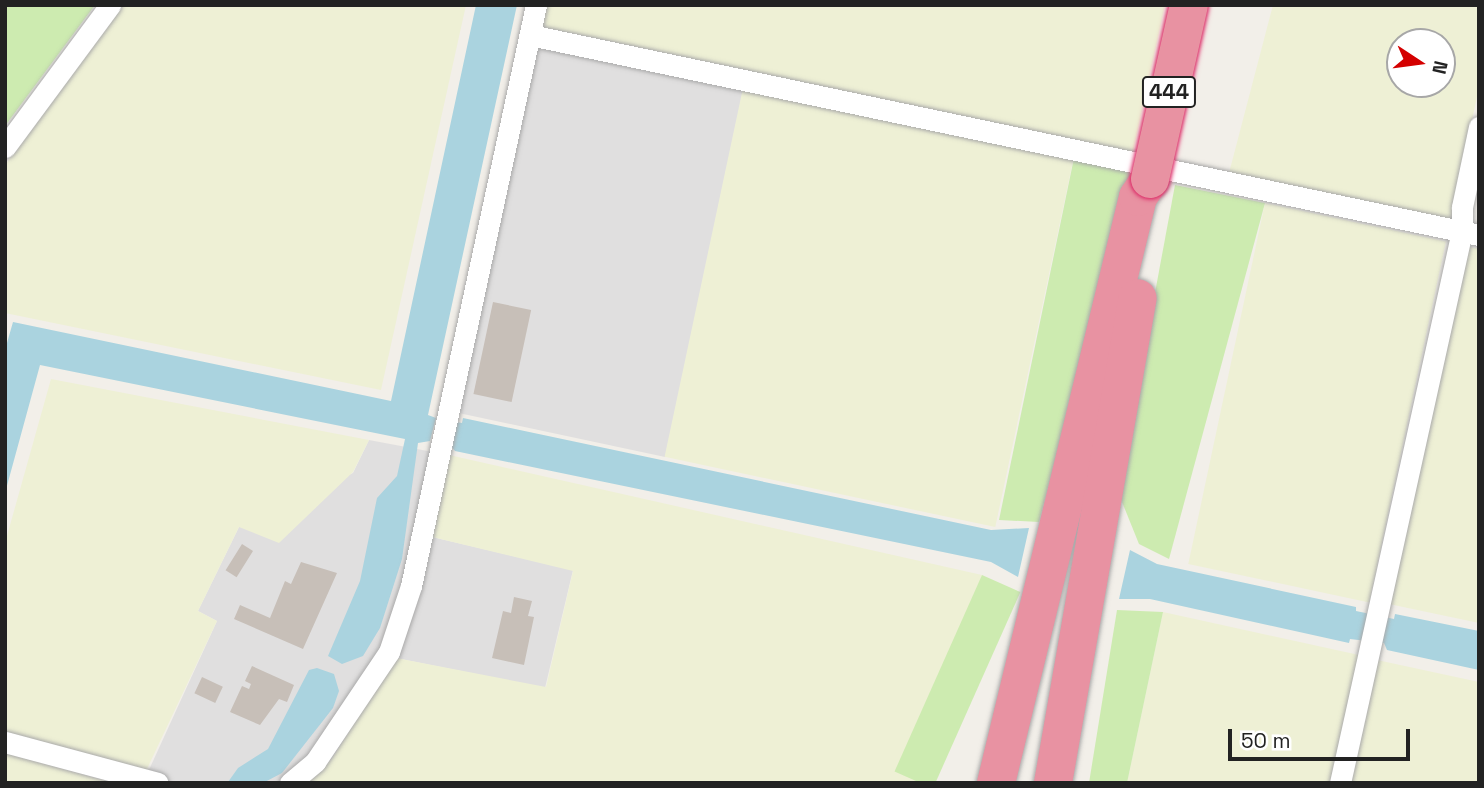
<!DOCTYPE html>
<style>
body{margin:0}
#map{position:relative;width:1484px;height:788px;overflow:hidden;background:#f2efe9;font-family:"Space Grotesk",sans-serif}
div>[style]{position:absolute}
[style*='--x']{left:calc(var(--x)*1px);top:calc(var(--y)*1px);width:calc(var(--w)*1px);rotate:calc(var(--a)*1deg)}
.residential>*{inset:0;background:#e0dfdf;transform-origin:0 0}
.farmland>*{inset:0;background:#eef0d5;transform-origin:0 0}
.grass>*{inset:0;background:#cdebb0;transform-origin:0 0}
.water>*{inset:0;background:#aad3df}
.building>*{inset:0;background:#c7bfb8;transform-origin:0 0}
.roads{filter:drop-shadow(0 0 2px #a9a9a9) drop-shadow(0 0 2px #a9a9a9)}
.minor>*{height:21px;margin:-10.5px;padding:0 10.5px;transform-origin:10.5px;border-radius:10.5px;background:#fff}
.motorway>*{height:38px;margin:-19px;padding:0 19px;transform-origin:19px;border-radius:19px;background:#e892a2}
.bridges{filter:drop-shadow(0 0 2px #dc2a67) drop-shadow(0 0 2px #dc2a67)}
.motorway-bridge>*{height:38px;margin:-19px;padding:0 19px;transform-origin:19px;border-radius:19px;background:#e892a2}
span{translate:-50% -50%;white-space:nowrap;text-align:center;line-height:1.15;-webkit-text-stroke:5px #fff;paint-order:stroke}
.shield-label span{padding:2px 5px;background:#fff;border:2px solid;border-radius:5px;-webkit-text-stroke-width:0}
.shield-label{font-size:21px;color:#222;font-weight:700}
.frame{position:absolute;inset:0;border:7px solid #222;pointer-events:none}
.north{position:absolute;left:1386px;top:28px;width:70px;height:70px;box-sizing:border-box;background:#fff;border:2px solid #a7a7a7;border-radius:50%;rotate:103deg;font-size:19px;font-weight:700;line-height:28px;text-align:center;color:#222}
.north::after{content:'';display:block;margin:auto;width:24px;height:32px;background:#d40000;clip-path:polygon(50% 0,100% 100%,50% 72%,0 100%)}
.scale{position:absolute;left:1228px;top:729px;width:182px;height:32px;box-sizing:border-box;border:4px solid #222;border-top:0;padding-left:9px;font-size:21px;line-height:24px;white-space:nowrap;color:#222;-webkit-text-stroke:5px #fff;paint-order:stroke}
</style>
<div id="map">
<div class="residential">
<i style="left:531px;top:44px;width:217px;height:376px;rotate:12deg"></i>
<i style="clip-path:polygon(369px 440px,449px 455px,428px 536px,573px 570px,545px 688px,396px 658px,331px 760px,306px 783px,143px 783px,217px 621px,198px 611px,239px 527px,353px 473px)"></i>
</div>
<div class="farmland">
<i style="clip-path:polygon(123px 5px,466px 5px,381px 390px,5px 313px,5px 165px)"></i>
<i style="clip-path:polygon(542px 5px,1165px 5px,1133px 152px,538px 26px)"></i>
<i style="clip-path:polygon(evenodd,1273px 5px,1479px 5px,1479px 87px,1451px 219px,1229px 173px,1273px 5px,1400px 42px,1442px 42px,1442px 84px,1400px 84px,1400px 42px)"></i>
<i style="left:743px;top:88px;width:338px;height:377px;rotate:12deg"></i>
<i style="left:1265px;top:203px;width:185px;height:369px;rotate:12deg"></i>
<i style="clip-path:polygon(1466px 246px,1479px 249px,1479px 623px,1389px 604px)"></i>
<i style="clip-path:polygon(51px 379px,369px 440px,353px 472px,279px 543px,239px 527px,198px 611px,217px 621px,146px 771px,5px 734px,5px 543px)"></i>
<i style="clip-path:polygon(449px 455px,982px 575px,928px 783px,306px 783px,331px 760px,396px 658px,546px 687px,573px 571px,428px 536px)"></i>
<i style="clip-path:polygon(1163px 612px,1359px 655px,1330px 783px,1127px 783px)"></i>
<i style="clip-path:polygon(1377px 660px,1479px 682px,1479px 783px,1351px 783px)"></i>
<i style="clip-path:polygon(5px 753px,113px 783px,5px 783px)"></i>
</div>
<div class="grass">
<i style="clip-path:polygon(5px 5px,95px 5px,5px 126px)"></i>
<i style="clip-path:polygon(1074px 158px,1131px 170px,1039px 522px,999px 520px)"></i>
<i style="clip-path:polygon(1175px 185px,1265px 203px,1169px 559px,1139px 544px,1118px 492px)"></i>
<i style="left:982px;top:575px;width:42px;height:215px;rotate:24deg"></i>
<i style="clip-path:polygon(1117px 610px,1163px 612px,1127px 783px,1089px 783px)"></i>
</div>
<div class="water">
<i style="clip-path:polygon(476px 5px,517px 5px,428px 415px,436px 418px,430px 441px,418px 443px,402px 559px,380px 628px,363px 656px,342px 664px,328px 656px,360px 581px,377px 498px,397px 476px,405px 439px,40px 365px,5px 493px,5px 350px,13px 322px,391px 401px)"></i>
<i style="clip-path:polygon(463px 418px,991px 530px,1029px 528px,1018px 577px,991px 562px,455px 451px,450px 445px,456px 422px,462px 423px)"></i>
<i style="clip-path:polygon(1130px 550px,1157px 564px,1356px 607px,1356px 611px,1394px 619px,1395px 614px,1479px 631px,1479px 670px,1387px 650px,1384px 643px,1350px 639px,1349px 643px,1150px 599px,1119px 599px)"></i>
<i style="clip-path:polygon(317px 668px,334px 674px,339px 691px,333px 708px,282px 773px,263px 783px,228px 782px,238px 768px,268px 749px,309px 670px)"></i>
</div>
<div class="building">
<i style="left:493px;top:302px;width:39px;height:94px;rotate:12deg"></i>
<i style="left:242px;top:544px;width:13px;height:31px;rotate:32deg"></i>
<i style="clip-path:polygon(301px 562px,337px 573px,303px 649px,234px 619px,240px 605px,270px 618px,285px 581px,291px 584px)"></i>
<i style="clip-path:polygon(514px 597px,532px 601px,528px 616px,534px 617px,524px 665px,492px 658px,503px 611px,511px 613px)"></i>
<i style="clip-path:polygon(252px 666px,294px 685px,287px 702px,279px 699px,260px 725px,230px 712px,242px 686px,249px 689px,251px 684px,245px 681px)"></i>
<i style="left:202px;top:677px;width:23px;height:18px;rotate:25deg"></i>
</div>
<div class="roads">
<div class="minor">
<i style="--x:530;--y:35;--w:970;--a:11.9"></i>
<i style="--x:5;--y:147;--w:177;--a:-53.5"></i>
<i style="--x:5;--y:742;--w:158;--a:15"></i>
<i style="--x:290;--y:783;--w:33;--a:-40"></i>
<i style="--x:315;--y:762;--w:133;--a:-56.1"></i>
<i style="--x:389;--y:652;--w:70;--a:-71.6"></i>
<i style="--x:411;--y:586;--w:594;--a:-77.86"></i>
<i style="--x:1340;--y:783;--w:565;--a:-77.54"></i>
<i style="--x:1462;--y:231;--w:24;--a:-90"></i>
<i style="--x:1462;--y:207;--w:82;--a:-78"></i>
</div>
<div class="motorway">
<i style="--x:996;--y:783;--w:603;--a:-76.38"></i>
<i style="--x:1138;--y:197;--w:22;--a:-56"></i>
<i style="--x:1053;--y:783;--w:492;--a:-80.1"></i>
</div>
</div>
<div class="bridges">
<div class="motorway-bridge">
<i style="--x:1150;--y:179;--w:178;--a:-77.4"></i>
</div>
</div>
<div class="shield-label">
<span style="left:1169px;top:92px">444</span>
</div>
<div class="frame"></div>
<div class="north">N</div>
<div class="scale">50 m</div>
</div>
